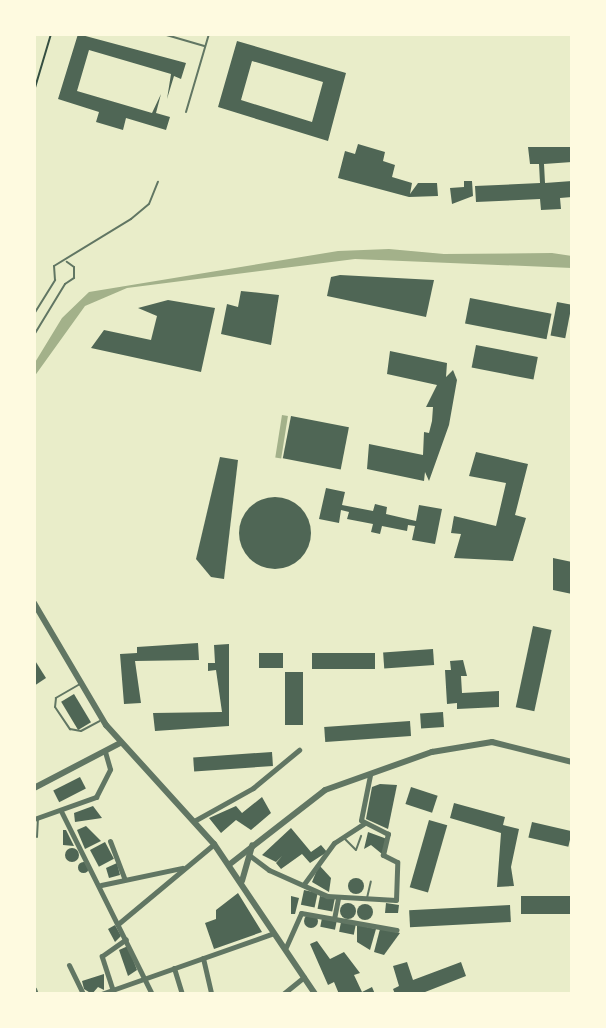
<!DOCTYPE html>
<style>
body{margin:0}
#map{position:relative;width:606px;height:1028px;overflow:hidden;background:#e9edc9;font-family:"Noto Sans",sans-serif}
div>[style]{position:absolute}
[style*='--x']{left:calc(var(--x)*1px);top:calc(var(--y)*1px);width:calc(var(--w)*1px);rotate:calc(var(--a)*1deg)}
.water>*{inset:0;background:#a3b18a;transform-origin:0 0}
.building>*{inset:0;background:#4f6655;transform-origin:0 0}
.round{border-radius:50%}
.path>*{height:2px;margin:-1px;padding:0 1px;transform-origin:1px;border-radius:1px;background:#344e41}
.service>*{height:2px;margin:-1px;padding:0 1px;transform-origin:1px;border-radius:1px;background:#617663}
.minor>*{height:5px;margin:-2.5px;padding:0 2.5px;transform-origin:2.5px;border-radius:2.5px;background:#617663}
.tertiary>*{height:6px;margin:-3px;padding:0 3px;transform-origin:3px;border-radius:3px;background:#617663}
span{translate:-50% -50%;white-space:nowrap;text-align:center;line-height:1.15;-webkit-text-stroke:7px #fefae0;paint-order:stroke}
.frame{position:absolute;inset:0;border:36px solid #fefae0;pointer-events:none}
</style>
<div id="map">
<div class="water">
<i style="clip-path:polygon(389px 249px,444px 254px,552px 253px,572px 256px,572px 268px,355px 259px,127px 288px,85px 306px,34px 377px,34px 364px,62px 318px,89px 292px,338px 251px)"></i>
<i style="left:282px;top:415px;width:6px;height:43px;rotate:9deg"></i>
</div>
<div class="building">
<i style="clip-path:polygon(78px 34px,186px 63px,181px 79px,174px 76px,167px 99px,171px 74px,89px 50px,77px 91px,152px 113px,161px 94px,156px 113px,170px 117px,166px 130px,126px 118px,123px 130px,96px 122px,99px 112px,58px 99px)"></i>
<i style="clip-path:polygon(evenodd,237px 41px,346px 73px,328px 141px,218px 107px,237px 41px,252px 61px,323px 82px,312px 122px,241px 100px,252px 61px)"></i>
<i style="clip-path:polygon(358px 144px,385px 152px,383px 161px,395px 165px,392px 177px,412px 183px,410px 194px,418px 183px,437px 183px,438px 196px,409px 197px,338px 178px,345px 151px,355px 154px)"></i>
<i style="clip-path:polygon(528px 147px,572px 147px,572px 162px,544px 164px,545px 183px,572px 181px,572px 197px,560px 198px,561px 209px,541px 210px,540px 199px,476px 202px,475px 186px,540px 183px,539px 164px,530px 164px)"></i>
<i style="clip-path:polygon(464px 181px,472px 181px,473px 196px,452px 204px,450px 188px,464px 187px)"></i>
<i style="clip-path:polygon(340px 275px,434px 280px,426px 317px,327px 296px,331px 277px)"></i>
<i style="clip-path:polygon(241px 291px,279px 295px,271px 345px,221px 334px,227px 304px,238px 307px)"></i>
<i style="left:470px;top:298px;width:83px;height:26px;rotate:11deg"></i>
<i style="clip-path:polygon(168px 300px,215px 308px,201px 372px,91px 348px,104px 330px,151px 340px,157px 316px,138px 308px)"></i>
<i style="left:557px;top:302px;width:15px;height:34px;rotate:11deg"></i>
<i style="left:476px;top:345px;width:63px;height:23px;rotate:11deg"></i>
<i style="clip-path:polygon(390px 351px,447px 363px,446px 377px,453px 370px,457px 380px,449px 425px,429px 481px,425px 472px,424px 481px,367px 469px,369px 444px,423px 455px,424px 432px,429px 433px,432px 421px,433px 407px,426px 407px,437px 385px,387px 374px)"></i>
<i style="left:291px;top:416px;width:59px;height:43px;rotate:11deg"></i>
<i style="clip-path:polygon(476px 452px,528px 464px,515px 515px,526px 518px,513px 561px,454px 558px,461px 534px,451px 533px,454px 516px,496px 526px,506px 483px,469px 476px)"></i>
<i style="clip-path:polygon(220px 457px,238px 460px,224px 579px,211px 577px,196px 559px)"></i>
<i style="clip-path:polygon(326px 488px,345px 492px,342px 505px,373px 511px,375px 504px,387px 507px,386px 514px,416px 521px,419px 505px,442px 509px,435px 544px,412px 540px,415px 526px,408px 525px,407px 531px,382px 526px,380px 534px,371px 532px,373px 524px,347px 519px,349px 512px,341px 510px,339px 523px,319px 519px)"></i>
<i class="round" style="left:239px;top:497px;width:72px;height:72px"></i>
<i style="clip-path:polygon(553px 558px,572px 562px,572px 594px,553px 590px)"></i>
<i style="left:533px;top:626px;width:19px;height:83px;rotate:12deg"></i>
<i style="clip-path:polygon(198px 643px,199px 660px,135px 661px,141px 703px,124px 704px,120px 654px,137px 653px,137px 647px)"></i>
<i style="clip-path:polygon(229px 644px,229px 726px,155px 731px,153px 713px,222px 712px,216px 670px,208px 671px,208px 663px,215px 663px,214px 645px)"></i>
<i style="left:433px;top:649px;width:16px;height:50px;rotate:86deg"></i>
<i style="left:283px;top:653px;width:15px;height:24px;rotate:90deg"></i>
<i style="left:375px;top:653px;width:16px;height:63px;rotate:90deg"></i>
<i style="clip-path:polygon(34px 659px,46px 678px,34px 686px)"></i>
<i style="clip-path:polygon(463px 660px,467px 676px,461px 676px,462px 693px,499px 691px,499px 707px,457px 709px,457px 703px,447px 704px,445px 670px,451px 670px,450px 661px)"></i>
<i style="left:285px;top:672px;width:18px;height:53px"></i>
<i style="left:74px;top:694px;width:33px;height:15px;rotate:59deg"></i>
<i style="left:443px;top:712px;width:15px;height:23px;rotate:86deg"></i>
<i style="left:410px;top:721px;width:15px;height:86px;rotate:86deg"></i>
<i style="left:272px;top:752px;width:14px;height:79px;rotate:86deg"></i>
<i style="left:80px;top:777px;width:13px;height:30px;rotate:63deg"></i>
<i style="clip-path:polygon(380px 784px,397px 785px,388px 829px,366px 819px,372px 787px)"></i>
<i style="left:411px;top:787px;width:28px;height:18px;rotate:18deg"></i>
<i style="clip-path:polygon(262px 797px,271px 813px,251px 830px,236px 820px,221px 833px,209px 818px,236px 806px,242px 813px)"></i>
<i style="clip-path:polygon(454px 803px,505px 817px,503px 825px,519px 829px,511px 867px,514px 886px,497px 887px,501px 833px,450px 818px)"></i>
<i style="clip-path:polygon(93px 806px,102px 818px,75px 822px,74px 813px)"></i>
<i style="left:429px;top:820px;width:19px;height:70px;rotate:16deg"></i>
<i style="left:532px;top:822px;width:41px;height:16px;rotate:13deg"></i>
<i style="clip-path:polygon(86px 826px,101px 841px,85px 849px,77px 830px)"></i>
<i style="clip-path:polygon(291px 828px,311px 852px,321px 845px,327px 852px,310px 863px,302px 854px,281px 869px,276px 863px,282px 856px,276px 862px,262px 855px)"></i>
<i style="clip-path:polygon(63px 830px,66px 830px,74px 846px,63px 845px)"></i>
<i style="clip-path:polygon(368px 832px,387px 839px,382px 854px,371px 845px,364px 849px)"></i>
<i style="left:105px;top:842px;width:19px;height:17px;rotate:62deg"></i>
<i class="round" style="left:65px;top:848px;width:14px;height:14px"></i>
<i class="round" style="left:77.5px;top:861.5px;width:11px;height:11px"></i>
<i style="clip-path:polygon(117px 863px,120px 875px,109px 878px,106px 868px)"></i>
<i style="clip-path:polygon(319px 865px,331px 878px,329px 892px,312px 882px)"></i>
<i class="round" style="left:348px;top:878px;width:16px;height:16px"></i>
<i style="left:304px;top:890px;width:14px;height:15px;rotate:12deg"></i>
<i style="clip-path:polygon(238px 893px,262px 932px,214px 949px,205px 923px,216px 919px,216px 910px)"></i>
<i style="clip-path:polygon(291px 896px,299px 898px,295px 914px,291px 914px)"></i>
<i style="left:320px;top:896px;width:15px;height:13px;rotate:11deg"></i>
<i style="left:572px;top:896px;width:18px;height:51px;rotate:90deg"></i>
<i style="clip-path:polygon(386px 903px,399px 905px,398px 913px,385px 913px)"></i>
<i class="round" style="left:340px;top:903px;width:16px;height:16px"></i>
<i class="round" style="left:357px;top:904px;width:16px;height:16px"></i>
<i style="left:510px;top:905px;width:17px;height:101px;rotate:87deg"></i>
<i class="round" style="left:304px;top:914px;width:14px;height:14px"></i>
<i style="left:322px;top:918px;width:15px;height:9px;rotate:11deg"></i>
<i style="left:341px;top:922px;width:15px;height:10px;rotate:11deg"></i>
<i style="clip-path:polygon(115px 925px,121px 936px,115px 942px,108px 929px)"></i>
<i style="clip-path:polygon(357px 925px,376px 929px,370px 950px,357px 942px)"></i>
<i style="clip-path:polygon(380px 929px,400px 933px,384px 955px,374px 952px)"></i>
<i style="clip-path:polygon(317px 941px,330px 959px,344px 952px,360px 973px,354px 975px,362px 992px,372px 987px,375px 994px,339px 994px,334px 982px,328px 985px,310px 944px)"></i>
<i style="clip-path:polygon(128px 946px,137px 970px,128px 976px,119px 950px)"></i>
<i style="clip-path:polygon(407px 962px,413px 980px,461px 962px,466px 976px,420px 994px,395px 994px,393px 989px,399px 986px,393px 966px)"></i>
<i style="clip-path:polygon(104px 974px,104px 990px,98px 987px,92px 994px,84px 989px,82px 981px)"></i>
</div>
<div class="path">
<i style="--x:34;--y:91;--w:59;--a:-73.4"></i>
</div>
<div class="service">
<i style="--x:163;--y:34;--w:43;--a:16.3"></i>
<i style="--x:186;--y:112;--w:81;--a:-73.6"></i>
<i style="--x:34;--y:314;--w:40;--a:-58"></i>
<i style="--x:55;--y:280;--w:14;--a:-94"></i>
<i style="--x:54;--y:266;--w:90;--a:-31.4"></i>
<i style="--x:131;--y:219;--w:23;--a:-40"></i>
<i style="--x:149;--y:204;--w:24;--a:-68"></i>
<i style="--x:34;--y:335;--w:60;--a:-58.7"></i>
<i style="--x:65;--y:284;--w:11;--a:-34"></i>
<i style="--x:74;--y:278;--w:11;--a:-90"></i>
<i style="--x:74;--y:267;--w:9;--a:-144"></i>
<i style="--x:80;--y:684;--w:28;--a:150"></i>
<i style="--x:56;--y:698;--w:9;--a:96"></i>
<i style="--x:55;--y:707;--w:27;--a:56"></i>
<i style="--x:70;--y:729;--w:11;--a:10"></i>
<i style="--x:81;--y:731;--w:21;--a:-28"></i>
<i style="--x:37;--y:837;--w:19;--a:-87"></i>
<i style="--x:343;--y:837;--w:18;--a:45"></i>
<i style="--x:356;--y:850;--w:15;--a:-70"></i>
<i style="--x:367;--y:898;--w:17;--a:-77"></i>
</div>
<div class="minor">
<i style="--x:572;--y:647;--w:28;--a:90"></i>
<i style="--x:61;--y:811;--w:204;--a:63.6"></i>
<i style="--x:34;--y:819;--w:66;--a:-19.5"></i>
<i style="--x:96;--y:797;--w:31;--a:-63"></i>
<i style="--x:110;--y:769;--w:19;--a:-106"></i>
<i style="--x:194;--y:821;--w:68;--a:-29.2"></i>
<i style="--x:253;--y:788;--w:60;--a:-39.6"></i>
<i style="--x:110;--y:841;--w:40;--a:69"></i>
<i style="--x:249;--y:855;--w:25;--a:37"></i>
<i style="--x:269;--y:870;--w:64;--a:24.1"></i>
<i style="--x:327;--y:896;--w:69;--a:3.3"></i>
<i style="--x:396;--y:900;--w:38;--a:-88"></i>
<i style="--x:397;--y:862;--w:16;--a:-153"></i>
<i style="--x:383;--y:855;--w:22;--a:-77"></i>
<i style="--x:388;--y:834;--w:30;--a:-153"></i>
<i style="--x:361;--y:820;--w:46;--a:-78.7"></i>
<i style="--x:304;--y:884;--w:51;--a:-53.8"></i>
<i style="--x:334;--y:843;--w:35;--a:-33"></i>
<i style="--x:101;--y:885;--w:83;--a:-11.9"></i>
<i style="--x:334;--y:919;--w:21;--a:-79"></i>
<i style="--x:118;--y:924;--w:125;--a:-39.8"></i>
<i style="--x:286;--y:947;--w:37;--a:-66"></i>
<i style="--x:301;--y:913;--w:97;--a:10.1"></i>
<i style="--x:203;--y:958;--w:37;--a:77"></i>
<i style="--x:69;--y:965;--w:32;--a:64"></i>
<i style="--x:174;--y:968;--w:27;--a:73"></i>
<i style="--x:34;--y:989;--w:5;--a:68"></i>
<i style="--x:101;--y:994;--w:183;--a:-19.4"></i>
<i style="--x:114;--y:994;--w:40;--a:-108"></i>
<i style="--x:102;--y:956;--w:29;--a:-35"></i>
<i style="--x:283;--y:994;--w:27;--a:-39"></i>
</div>
<div class="tertiary">
<i style="--x:34;--y:603;--w:142;--a:59.5"></i>
<i style="--x:106;--y:725;--w:161;--a:47.8"></i>
<i style="--x:214;--y:844;--w:181;--a:56"></i>
<i style="--x:34;--y:788;--w:97;--a:-27.6"></i>
<i style="--x:230;--y:864;--w:120;--a:-37.9"></i>
<i style="--x:325;--y:790;--w:114;--a:-19.6"></i>
<i style="--x:432;--y:752;--w:61;--a:-9.5"></i>
<i style="--x:492;--y:742;--w:82;--a:14"></i>
<i style="--x:242;--y:881;--w:37;--a:-74"></i>
</div>
<div class="frame"></div>
</div>
